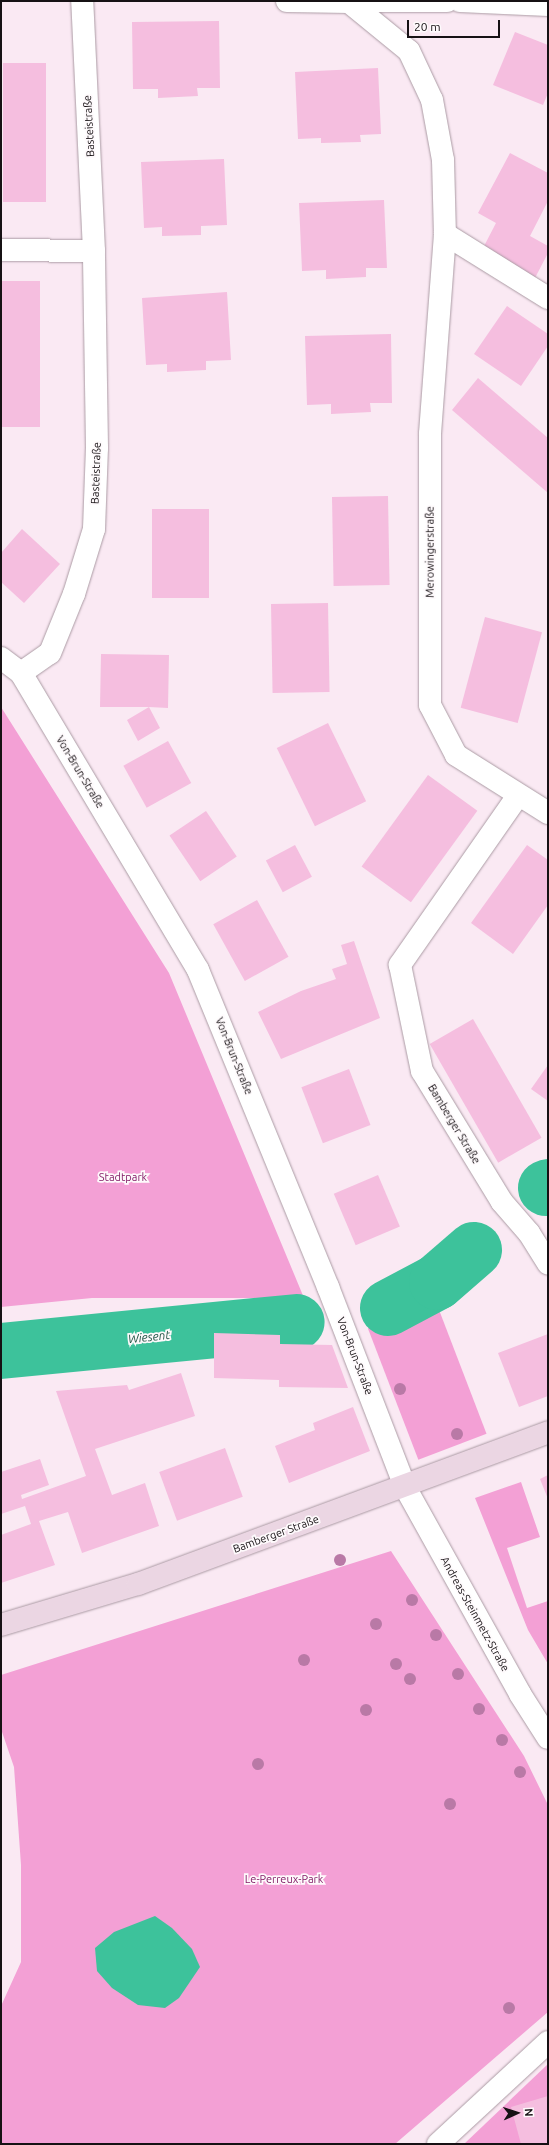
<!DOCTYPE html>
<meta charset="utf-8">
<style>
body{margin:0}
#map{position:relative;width:549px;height:2145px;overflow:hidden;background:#fae9f3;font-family:Ubuntu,sans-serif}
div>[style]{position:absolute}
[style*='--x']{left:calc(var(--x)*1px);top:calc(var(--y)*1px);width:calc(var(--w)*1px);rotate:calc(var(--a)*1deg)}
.green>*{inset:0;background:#f3a0d5;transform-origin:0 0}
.water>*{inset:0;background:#3dc29b}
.river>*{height:56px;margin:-28px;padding:0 28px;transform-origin:28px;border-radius:28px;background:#3dc29b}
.building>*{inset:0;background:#f5bedf;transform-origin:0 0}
.roads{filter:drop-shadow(0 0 1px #ab9ba4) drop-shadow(0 0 1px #ab9ba4)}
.street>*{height:22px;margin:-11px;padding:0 11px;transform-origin:11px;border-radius:11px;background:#fff}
.secondary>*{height:22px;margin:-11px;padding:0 11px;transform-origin:11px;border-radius:11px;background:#ebd6e3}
.trees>*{width:12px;height:12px;margin:-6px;border-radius:50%;background:#b979a6}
span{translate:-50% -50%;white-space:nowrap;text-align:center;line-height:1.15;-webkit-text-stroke:3.5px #fefafc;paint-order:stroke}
.street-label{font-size:11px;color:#161114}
.park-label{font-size:11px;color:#831d67}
.water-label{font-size:12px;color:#1f5343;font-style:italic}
.frame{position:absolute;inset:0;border:2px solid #161114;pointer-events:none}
.north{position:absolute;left:497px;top:2093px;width:40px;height:40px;-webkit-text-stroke:3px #fefafc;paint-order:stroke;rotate:87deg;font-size:11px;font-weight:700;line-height:16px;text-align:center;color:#161114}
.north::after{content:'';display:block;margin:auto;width:14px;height:18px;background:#161114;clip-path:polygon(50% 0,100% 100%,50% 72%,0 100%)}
.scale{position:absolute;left:407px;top:20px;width:93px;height:18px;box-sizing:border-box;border:2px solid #161114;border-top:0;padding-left:5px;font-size:12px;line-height:14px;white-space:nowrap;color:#161114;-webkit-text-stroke:3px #fefafc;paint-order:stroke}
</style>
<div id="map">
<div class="green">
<i style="clip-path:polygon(1px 707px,169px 973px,304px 1298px,92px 1298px,1px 1307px)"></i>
<i style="left:436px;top:1302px;width:141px;height:73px;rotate:69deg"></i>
<i style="clip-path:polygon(521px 1482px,540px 1537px,507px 1548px,527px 1608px,548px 1601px,548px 1664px,528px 1630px,475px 1498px)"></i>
<i style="clip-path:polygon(391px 1551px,524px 1756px,548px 1805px,548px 2012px,395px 2144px,1px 2144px,1px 2006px,21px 1962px,21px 1865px,14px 1767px,1px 1729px,1px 1675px)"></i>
<i style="clip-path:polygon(548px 2064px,548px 2144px,464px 2144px)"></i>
</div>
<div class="water">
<i style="clip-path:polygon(155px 1916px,172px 1928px,192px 1949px,200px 1967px,179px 1998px,165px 2008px,138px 2005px,112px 1988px,97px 1971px,95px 1948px,114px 1932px)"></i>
</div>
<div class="river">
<i style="--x:546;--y:1188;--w:2;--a:-27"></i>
<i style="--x:388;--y:1308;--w:55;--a:-28"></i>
<i style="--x:437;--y:1282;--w:49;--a:-40.9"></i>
<i style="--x:1;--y:1351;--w:297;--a:-5.6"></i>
</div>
<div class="building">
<i style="clip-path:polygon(219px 21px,220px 88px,197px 88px,198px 96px,158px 98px,158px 89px,133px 89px,132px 22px)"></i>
<i style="clip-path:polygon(515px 32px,548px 45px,548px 93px,543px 105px,493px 85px)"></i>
<i style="left:3px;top:63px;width:43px;height:139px"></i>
<i style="clip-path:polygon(378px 68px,381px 134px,360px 135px,361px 142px,321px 143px,321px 138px,298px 139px,295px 72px)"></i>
<i style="clip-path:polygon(510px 153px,548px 173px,548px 201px,530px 236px,548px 246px,548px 253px,535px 278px,482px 250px,496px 223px,478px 213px)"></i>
<i style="clip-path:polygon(224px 159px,227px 225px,201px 226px,201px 235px,162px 236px,162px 227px,144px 228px,141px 162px)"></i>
<i style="clip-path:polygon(384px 200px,387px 268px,366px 268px,366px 277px,326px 279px,326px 270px,302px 271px,299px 203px)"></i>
<i style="left:1px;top:281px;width:39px;height:146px"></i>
<i style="clip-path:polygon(227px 292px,231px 360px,206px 361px,206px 370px,167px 372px,167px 364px,146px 365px,142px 298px)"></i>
<i style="clip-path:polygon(507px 306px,548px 334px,548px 346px,521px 386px,474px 354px)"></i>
<i style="clip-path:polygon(391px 334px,392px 403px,370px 403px,371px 412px,331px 414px,331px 404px,307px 405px,305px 336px)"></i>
<i style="clip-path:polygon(478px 378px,548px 438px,548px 493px,452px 410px)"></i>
<i style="left:388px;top:496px;width:89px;height:56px;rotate:89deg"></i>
<i style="left:152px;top:509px;width:57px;height:89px"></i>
<i style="clip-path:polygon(22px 529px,60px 564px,24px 603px,1px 582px,1px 553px)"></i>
<i style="left:328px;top:603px;width:89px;height:57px;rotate:89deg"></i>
<i style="left:485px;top:617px;width:59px;height:94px;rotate:15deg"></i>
<i style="clip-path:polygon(101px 654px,169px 655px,168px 708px,149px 707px,160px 728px,138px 741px,127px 720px,149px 707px,100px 707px)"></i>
<i style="left:328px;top:723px;width:87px;height:57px;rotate:64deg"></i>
<i style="left:168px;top:741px;width:48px;height:51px;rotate:61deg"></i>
<i style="left:428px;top:775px;width:61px;height:113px;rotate:36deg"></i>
<i style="left:206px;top:811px;width:55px;height:44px;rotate:56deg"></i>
<i style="left:295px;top:845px;width:36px;height:33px;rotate:62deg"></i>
<i style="clip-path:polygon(527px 845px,548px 860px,548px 905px,513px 954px,471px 923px)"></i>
<i style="left:257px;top:900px;width:65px;height:50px;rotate:61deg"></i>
<i style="clip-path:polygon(354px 941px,380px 1018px,281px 1059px,258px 1012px,301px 991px,336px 979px,332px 969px,347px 964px,341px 945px)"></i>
<i style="left:473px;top:1019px;width:137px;height:50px;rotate:60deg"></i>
<i style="clip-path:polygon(548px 1065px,548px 1101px,531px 1089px)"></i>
<i style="left:349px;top:1069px;width:60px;height:51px;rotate:69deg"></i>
<i style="left:378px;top:1175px;width:56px;height:48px;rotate:67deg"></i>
<i style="clip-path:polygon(214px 1333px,280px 1335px,280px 1344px,332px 1345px,348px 1388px,279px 1387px,279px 1380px,214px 1378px)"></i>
<i style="clip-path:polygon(548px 1334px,548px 1396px,519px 1407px,498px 1353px)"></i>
<i style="clip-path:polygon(181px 1373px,195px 1416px,95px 1449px,112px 1495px,145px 1483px,159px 1526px,82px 1553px,68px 1512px,39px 1521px,55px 1565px,1px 1583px,1px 1535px,31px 1524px,25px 1506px,1px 1514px,1px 1472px,40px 1459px,49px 1485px,21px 1495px,22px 1499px,86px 1476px,56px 1391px,127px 1385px,129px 1390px)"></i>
<i style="clip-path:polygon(353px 1407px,370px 1451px,289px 1483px,275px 1446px,315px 1430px,313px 1423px)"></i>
<i style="left:225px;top:1448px;width:52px;height:70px;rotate:70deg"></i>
<i style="clip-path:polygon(548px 1475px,548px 1499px,540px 1479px)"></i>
<i style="clip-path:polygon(548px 2096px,548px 2144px,521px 2144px,511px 2107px)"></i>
</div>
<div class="roads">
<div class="street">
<i style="--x:287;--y:1;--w:62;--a:0.9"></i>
<i style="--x:349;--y:2;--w:77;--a:39.2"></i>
<i style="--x:409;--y:51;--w:54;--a:64.9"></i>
<i style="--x:432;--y:100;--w:61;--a:79.6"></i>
<i style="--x:443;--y:160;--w:74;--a:88.5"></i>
<i style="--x:445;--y:234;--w:201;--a:94.3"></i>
<i style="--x:430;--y:434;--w:271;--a:90"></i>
<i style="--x:430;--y:705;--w:56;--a:62.5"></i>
<i style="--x:456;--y:755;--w:109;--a:32.2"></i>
<i style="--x:348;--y:1;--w:99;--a:0"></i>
<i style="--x:460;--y:1;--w:88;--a:2.6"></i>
<i style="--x:445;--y:234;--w:121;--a:31.9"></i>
<i style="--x:1;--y:250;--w:93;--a:0.6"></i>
<i style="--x:1;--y:658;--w:25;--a:37"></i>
<i style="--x:21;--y:673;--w:346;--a:59.2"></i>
<i style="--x:198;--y:970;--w:343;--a:67.7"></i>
<i style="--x:328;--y:1287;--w:214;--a:68.9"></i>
<i style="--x:405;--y:1487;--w:237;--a:60.9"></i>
<i style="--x:520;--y:1694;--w:52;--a:57.5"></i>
<i style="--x:21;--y:673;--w:35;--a:-35"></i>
<i style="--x:50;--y:653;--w:64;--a:-67.9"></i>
<i style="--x:74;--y:594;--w:68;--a:-72.9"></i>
<i style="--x:94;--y:529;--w:81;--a:-87.9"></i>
<i style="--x:97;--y:448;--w:197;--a:-90.9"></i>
<i style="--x:94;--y:251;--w:250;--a:-92.7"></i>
<i style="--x:517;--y:797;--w:205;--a:124.9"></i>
<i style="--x:400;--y:965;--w:108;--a:78.3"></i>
<i style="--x:422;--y:1071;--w:153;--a:58.6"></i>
<i style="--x:502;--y:1202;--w:41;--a:48.9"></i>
<i style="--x:529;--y:1233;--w:36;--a:58"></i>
<i style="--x:438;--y:2144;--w:150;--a:-42.8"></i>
</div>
<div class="secondary">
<i style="--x:1;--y:1625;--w:143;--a:-16.7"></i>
<i style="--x:138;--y:1584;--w:437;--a:-20.3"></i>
</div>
</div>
<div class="trees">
<i style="left:400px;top:1389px"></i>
<i style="left:457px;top:1434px"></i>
<i style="left:340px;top:1560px"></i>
<i style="left:412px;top:1600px"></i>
<i style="left:376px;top:1624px"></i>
<i style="left:436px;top:1635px"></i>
<i style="left:304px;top:1660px"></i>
<i style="left:396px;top:1664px"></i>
<i style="left:458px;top:1674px"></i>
<i style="left:410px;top:1679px"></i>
<i style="left:479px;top:1709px"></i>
<i style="left:366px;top:1710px"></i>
<i style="left:502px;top:1740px"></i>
<i style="left:258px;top:1764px"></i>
<i style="left:520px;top:1772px"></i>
<i style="left:450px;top:1804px"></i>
<i style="left:509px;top:2008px"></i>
</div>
<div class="street-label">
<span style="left:89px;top:126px;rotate:-93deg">Basteistraße</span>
<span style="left:96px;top:473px;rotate:-88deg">Basteistraße</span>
<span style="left:430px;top:552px;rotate:-90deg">Merowingerstraße</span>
<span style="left:80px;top:772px;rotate:59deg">Von-Brun-Straße</span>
<span style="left:234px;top:1056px;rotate:68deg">Von-Brun-Straße</span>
<span style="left:454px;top:1124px;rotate:59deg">Bamberger Straße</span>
<span style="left:355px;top:1356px;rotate:69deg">Von-Brun-Straße</span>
<span style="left:276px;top:1534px;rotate:-20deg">Bamberger Straße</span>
<span style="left:475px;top:1614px;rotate:61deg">Andreas-Steinmetz-Straße</span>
</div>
<div class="park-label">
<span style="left:123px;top:1177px">Stadtpark</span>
<span style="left:284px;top:1879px">Le-Perreux-Park</span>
</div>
<div class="water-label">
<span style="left:149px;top:1337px;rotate:-6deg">Wiesent</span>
</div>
<div class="frame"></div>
<div class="north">N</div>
<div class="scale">20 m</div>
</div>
